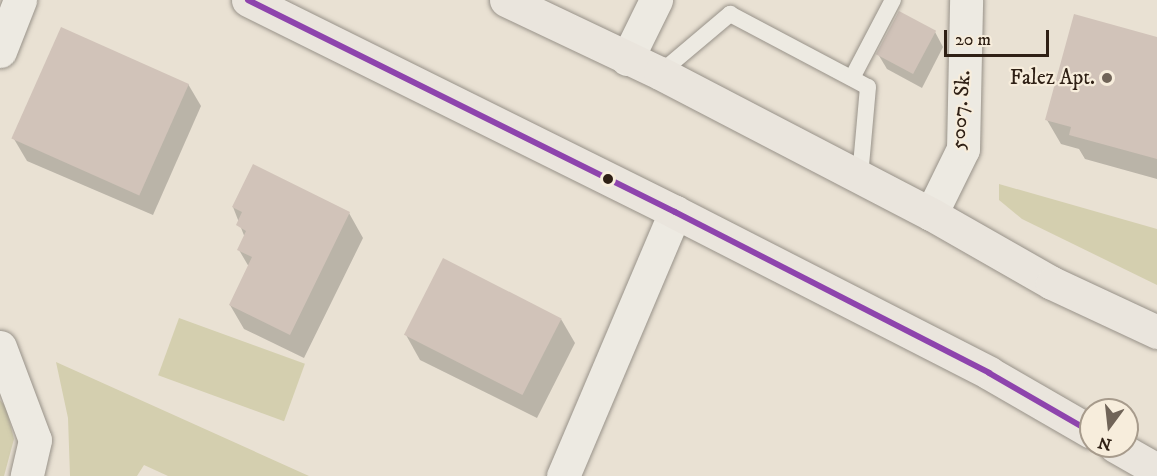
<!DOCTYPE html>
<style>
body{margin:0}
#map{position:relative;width:1157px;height:476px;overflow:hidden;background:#e9e1d3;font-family:"IM FELL DW Pica",serif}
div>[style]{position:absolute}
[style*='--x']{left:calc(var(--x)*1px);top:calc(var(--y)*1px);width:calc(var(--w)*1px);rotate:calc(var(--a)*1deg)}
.green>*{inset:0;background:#d4cfaf;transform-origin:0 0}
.shadow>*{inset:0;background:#0003}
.building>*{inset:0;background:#d1c3b9;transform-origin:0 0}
.roads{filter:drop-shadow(0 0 2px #989289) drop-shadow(0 0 2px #989289)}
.lane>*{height:16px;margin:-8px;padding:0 8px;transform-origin:8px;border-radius:8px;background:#edeae2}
.street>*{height:33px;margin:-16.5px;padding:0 16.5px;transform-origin:16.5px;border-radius:16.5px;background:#edeae2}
.primary>*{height:33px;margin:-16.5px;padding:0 16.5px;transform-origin:16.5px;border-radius:16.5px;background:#eae5dd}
.bus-1>*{height:6px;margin:-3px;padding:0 3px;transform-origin:3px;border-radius:3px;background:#8e44ad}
.dots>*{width:16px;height:16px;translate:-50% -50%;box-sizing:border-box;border:3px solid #f7eddc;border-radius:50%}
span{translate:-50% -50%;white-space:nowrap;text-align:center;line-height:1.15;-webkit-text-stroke:4.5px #f7eddc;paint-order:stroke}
.poi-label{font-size:21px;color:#2f2015}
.right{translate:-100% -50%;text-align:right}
.street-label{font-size:21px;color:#2f2015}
.north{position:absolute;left:1079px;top:398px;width:60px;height:60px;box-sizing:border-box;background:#f7eddc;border:2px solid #a79b8c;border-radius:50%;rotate:195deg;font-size:16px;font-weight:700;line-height:24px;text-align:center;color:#2f2015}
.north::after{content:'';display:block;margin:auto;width:21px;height:27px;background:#706458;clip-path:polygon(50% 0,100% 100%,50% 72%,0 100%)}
.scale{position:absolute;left:944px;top:30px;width:105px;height:27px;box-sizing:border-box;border:3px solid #2f2015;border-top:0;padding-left:8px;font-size:18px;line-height:21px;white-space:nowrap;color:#2f2015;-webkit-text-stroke:4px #f7eddc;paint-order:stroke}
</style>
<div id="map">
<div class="green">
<i style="clip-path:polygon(999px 184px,1157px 229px,1157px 285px,1022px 219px,999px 200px)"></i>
<i style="left:179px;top:318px;width:134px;height:61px;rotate:20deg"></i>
<i style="clip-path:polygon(56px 362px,309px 476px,168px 476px,144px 465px,137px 476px,70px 476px,68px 418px)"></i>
<i style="clip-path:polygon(0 400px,6px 407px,14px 439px,4px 476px,0 476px)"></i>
</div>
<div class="shadow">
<i style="clip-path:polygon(935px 32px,943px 47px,922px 88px,887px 69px,878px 54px)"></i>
<i style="clip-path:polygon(1157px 38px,1157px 179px,1085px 159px,1079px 149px,1061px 144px,1047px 120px)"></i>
<i style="clip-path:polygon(188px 84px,201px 106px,153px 215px,27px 161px,14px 139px)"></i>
<i style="clip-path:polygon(254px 166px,349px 213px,363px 238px,304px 358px,244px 329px,230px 305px,249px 267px,239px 250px,245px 238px,233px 207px)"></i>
<i style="clip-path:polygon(561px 319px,575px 343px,537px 418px,420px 360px,406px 335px)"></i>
</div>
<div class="building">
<i style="left:899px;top:11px;width:42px;height:49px;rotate:28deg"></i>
<i style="clip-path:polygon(1074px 14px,1157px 37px,1157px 159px,1069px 135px,1071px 127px,1045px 120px)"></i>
<i style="left:61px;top:27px;width:140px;height:122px;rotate:24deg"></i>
<i style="clip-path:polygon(253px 164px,350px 212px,290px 335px,229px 305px,252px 257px,237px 250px,246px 231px,236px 225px,242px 212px,232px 207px)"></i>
<i style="left:443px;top:258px;width:133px;height:86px;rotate:27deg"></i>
</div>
<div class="roads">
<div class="lane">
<i style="--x:660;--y:73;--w:92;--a:-40.1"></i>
<i style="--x:730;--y:14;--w:156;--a:27.9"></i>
<i style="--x:868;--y:87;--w:90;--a:95.1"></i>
<i style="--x:852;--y:78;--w:88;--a:-62.3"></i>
</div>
<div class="street">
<i style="--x:0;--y:51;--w:55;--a:-68.6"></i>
<i style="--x:627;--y:59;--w:66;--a:-63.8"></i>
<i style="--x:931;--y:214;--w:72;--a:-63.8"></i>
<i style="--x:963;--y:149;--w:149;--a:-88.8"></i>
<i style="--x:0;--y:347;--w:99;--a:69.4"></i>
<i style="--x:35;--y:440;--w:37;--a:103"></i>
<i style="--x:563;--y:476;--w:287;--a:-67"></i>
</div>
<div class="primary">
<i style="--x:248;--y:0;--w:477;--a:26.4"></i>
<i style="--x:675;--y:212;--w:353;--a:27.1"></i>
<i style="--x:989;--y:373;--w:118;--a:30"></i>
<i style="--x:506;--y:0;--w:170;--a:25.4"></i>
<i style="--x:660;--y:73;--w:305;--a:27.5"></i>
<i style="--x:931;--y:214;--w:139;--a:29.7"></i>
<i style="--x:1052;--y:283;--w:116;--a:25"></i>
<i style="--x:1115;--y:446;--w:48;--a:29.7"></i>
</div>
</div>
<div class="bus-1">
<i style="--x:248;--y:0;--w:477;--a:26.4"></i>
<i style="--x:675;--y:212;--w:353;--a:27.1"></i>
<i style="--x:989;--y:373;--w:118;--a:30"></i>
</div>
<div class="dots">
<i style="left:1107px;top:78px;background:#706458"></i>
<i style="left:608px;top:179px;background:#2f2015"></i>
</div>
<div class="poi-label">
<span class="right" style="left:1095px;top:78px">Falez Apt.</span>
</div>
<div class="street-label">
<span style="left:961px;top:110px;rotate:-86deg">5007. Sk.</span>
</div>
<div class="north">N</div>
<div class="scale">20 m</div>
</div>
